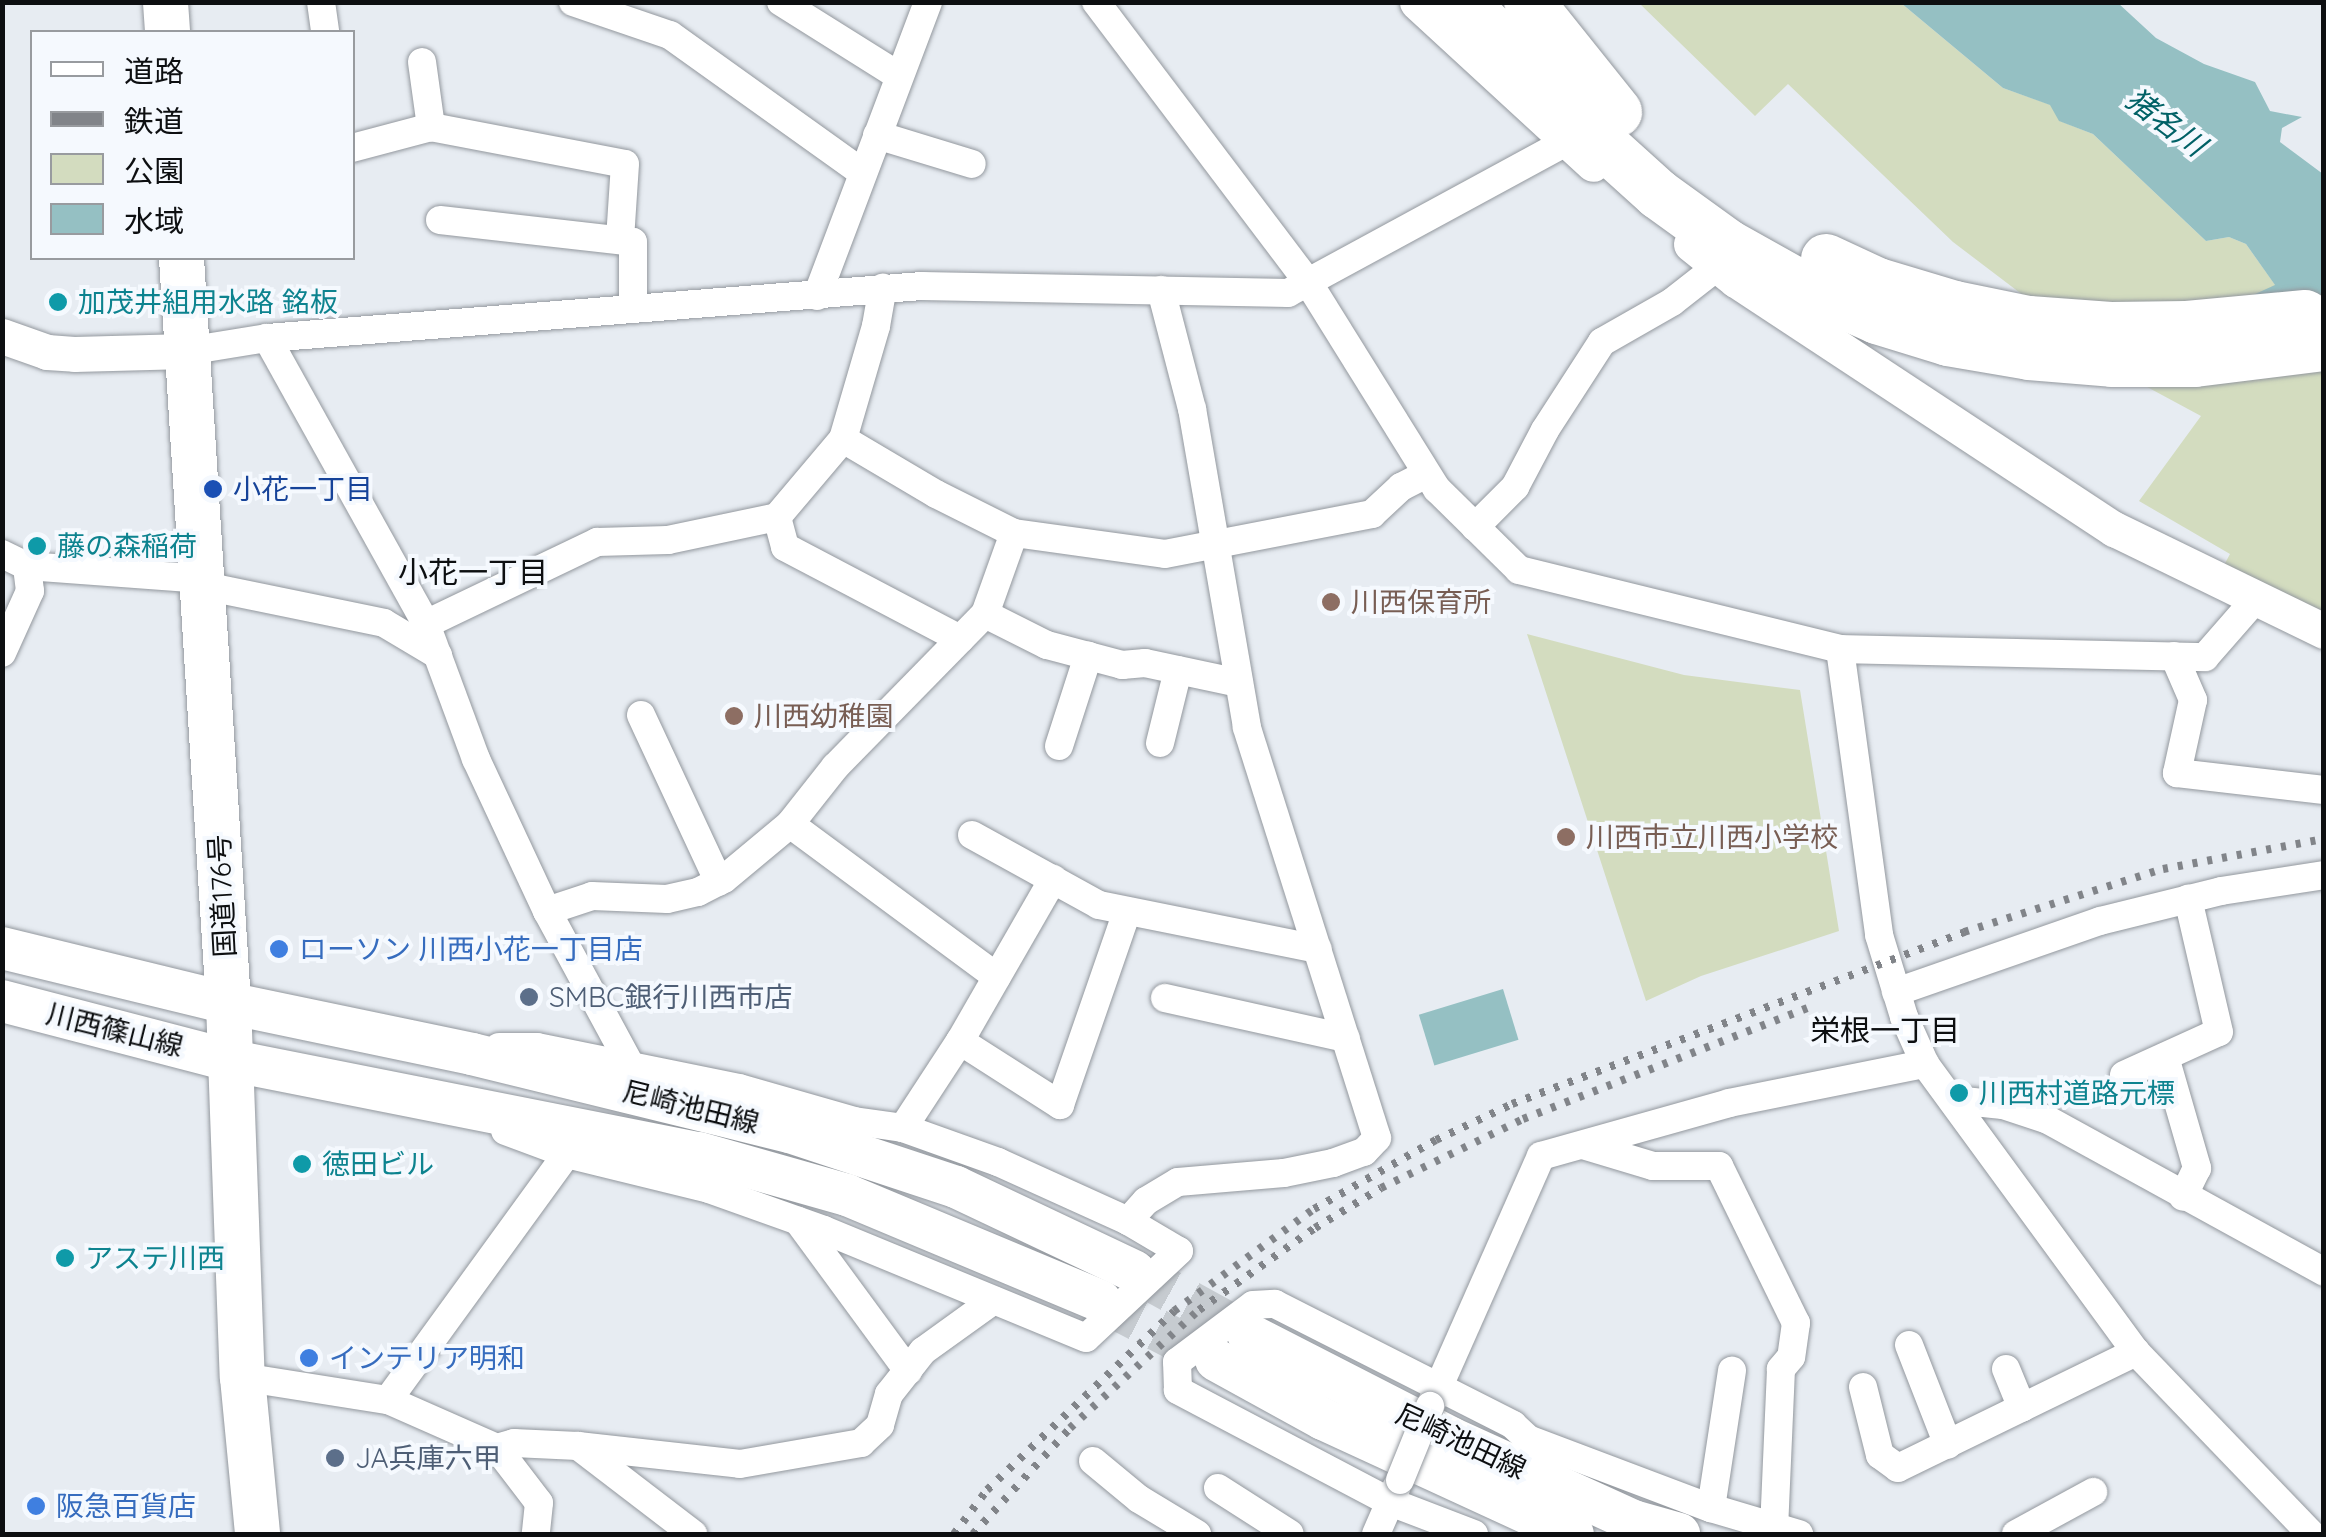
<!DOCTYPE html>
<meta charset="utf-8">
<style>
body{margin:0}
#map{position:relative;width:2326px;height:1537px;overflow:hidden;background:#e7ecf2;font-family:Quicksand,"Noto Sans JP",sans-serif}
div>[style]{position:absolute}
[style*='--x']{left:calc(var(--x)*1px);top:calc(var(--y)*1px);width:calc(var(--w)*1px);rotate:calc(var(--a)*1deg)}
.green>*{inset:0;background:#d3dcbf}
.water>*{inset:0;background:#95c0c3;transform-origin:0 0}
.primary-tunnel>*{height:42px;margin-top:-21px;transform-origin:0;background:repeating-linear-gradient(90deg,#c6cbd0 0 42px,transparent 0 63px)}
.roads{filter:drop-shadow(0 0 2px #93989e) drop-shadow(0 0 2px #93989e)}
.minor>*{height:28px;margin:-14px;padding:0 14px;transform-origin:14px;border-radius:14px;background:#fff}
.tertiary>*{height:35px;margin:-17.5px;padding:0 17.5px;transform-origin:17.5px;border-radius:17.5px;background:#fff}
.primary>*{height:42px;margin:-21px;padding:0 21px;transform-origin:21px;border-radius:21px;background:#fff}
.trunk>*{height:45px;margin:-22.5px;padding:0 22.5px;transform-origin:22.5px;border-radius:22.5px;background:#fff}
.motorway>*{height:50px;margin:-25px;padding:0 25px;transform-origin:25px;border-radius:25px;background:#fff}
.rail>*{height:8px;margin-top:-4px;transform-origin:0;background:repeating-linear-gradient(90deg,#818489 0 5px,transparent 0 15px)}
.bridges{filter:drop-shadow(0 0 2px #93989e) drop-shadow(0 0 2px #93989e)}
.minor-bridge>*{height:28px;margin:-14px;padding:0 14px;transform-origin:14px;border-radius:14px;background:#fff}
.dots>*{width:28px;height:28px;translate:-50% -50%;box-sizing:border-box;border:5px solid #f5f9fe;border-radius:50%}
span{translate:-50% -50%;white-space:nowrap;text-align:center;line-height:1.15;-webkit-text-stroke:8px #f5f9fe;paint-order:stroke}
.culture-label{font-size:28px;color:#0d838f}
.left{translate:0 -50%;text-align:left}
.transit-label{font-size:28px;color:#164399}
.education-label{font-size:28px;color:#785e54}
.street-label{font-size:28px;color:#0d0f11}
.shop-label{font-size:28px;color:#366cbe}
.service-label{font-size:28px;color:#4e5e75}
.water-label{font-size:30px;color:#016166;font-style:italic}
.neighbourhood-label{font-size:30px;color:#0d0f11}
.frame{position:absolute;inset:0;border:5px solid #0d0f11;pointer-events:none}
.legend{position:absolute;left:30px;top:30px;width:325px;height:230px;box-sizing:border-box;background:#f5f9fe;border:2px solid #989b9f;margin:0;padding:12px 18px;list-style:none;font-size:30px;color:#0d0f11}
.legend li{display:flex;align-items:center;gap:20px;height:50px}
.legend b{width:50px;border:2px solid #989b9f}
</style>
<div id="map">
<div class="green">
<i style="clip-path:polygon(1639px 3px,1901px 3px,2003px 88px,2051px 105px,2060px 121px,2093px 134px,2206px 241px,2229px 237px,2246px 244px,2323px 352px,2323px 611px,2222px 569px,2230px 554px,2139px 501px,2201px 416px,2136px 381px,1953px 242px,1788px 84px,1755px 116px)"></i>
<i style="clip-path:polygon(1527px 634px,1684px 675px,1800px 690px,1839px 931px,1701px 976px,1646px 1001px)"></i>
</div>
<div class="water">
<i style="clip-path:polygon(1901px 3px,2118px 3px,2156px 38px,2204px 64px,2255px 82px,2270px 111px,2302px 117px,2282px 128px,2280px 142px,2323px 174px,2323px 352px,2253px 295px,2275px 285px,2246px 244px,2229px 237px,2206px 241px,2093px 134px,2059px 121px,2050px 105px,2003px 88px)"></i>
<i style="left:1503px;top:989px;width:53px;height:88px;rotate:73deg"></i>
</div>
<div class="primary-tunnel">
<i style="--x:1134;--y:1271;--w:130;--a:28.9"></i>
<i style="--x:1101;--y:1301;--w:129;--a:27.2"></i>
</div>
<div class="roads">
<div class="minor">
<i style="--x:321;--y:2;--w:30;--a:82"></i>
<i style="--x:573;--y:2;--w:102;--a:18.8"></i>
<i style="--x:670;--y:35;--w:237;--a:35.6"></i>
<i style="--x:781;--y:2;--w:139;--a:32.1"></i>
<i style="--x:1096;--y:2;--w:351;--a:52.9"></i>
<i style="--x:1308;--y:282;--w:244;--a:58.1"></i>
<i style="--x:1437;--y:489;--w:115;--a:44.6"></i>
<i style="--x:1519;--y:570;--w:331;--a:13.8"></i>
<i style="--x:1840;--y:649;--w:365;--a:1.3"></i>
<i style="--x:2205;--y:657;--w:74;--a:-48.8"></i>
<i style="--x:422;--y:62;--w:66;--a:82.1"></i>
<i style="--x:877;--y:135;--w:99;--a:17"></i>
<i style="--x:352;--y:148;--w:82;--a:-14.9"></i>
<i style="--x:431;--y:127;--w:197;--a:10.8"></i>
<i style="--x:625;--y:164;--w:76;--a:93.8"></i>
<i style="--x:440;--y:220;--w:194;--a:6.5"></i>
<i style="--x:633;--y:242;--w:66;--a:90"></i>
<i style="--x:817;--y:296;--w:314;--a:-69.3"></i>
<i style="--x:267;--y:338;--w:657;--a:-4.54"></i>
<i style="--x:922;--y:286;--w:366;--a:1.1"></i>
<i style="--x:1288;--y:293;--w:316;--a:-28.5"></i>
<i style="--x:187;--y:351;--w:81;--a:-9.2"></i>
<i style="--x:267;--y:338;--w:327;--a:60.9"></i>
<i style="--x:426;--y:624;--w:144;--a:69.7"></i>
<i style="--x:476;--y:759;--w:168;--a:65"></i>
<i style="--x:547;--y:911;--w:179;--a:61.6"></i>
<i style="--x:843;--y:439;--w:108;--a:30.6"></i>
<i style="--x:936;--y:494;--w:87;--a:26.6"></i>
<i style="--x:1014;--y:533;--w:152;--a:7.9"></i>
<i style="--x:1165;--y:554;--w:211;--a:-10.9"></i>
<i style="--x:1372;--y:514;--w:40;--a:-43"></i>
<i style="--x:1401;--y:487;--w:28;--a:-27"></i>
<i style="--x:777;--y:517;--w:31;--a:75"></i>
<i style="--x:785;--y:547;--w:198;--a:27.7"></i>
<i style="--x:1475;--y:527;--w:57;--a:-45"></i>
<i style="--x:1515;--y:487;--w:64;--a:-62.2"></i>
<i style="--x:1545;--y:430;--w:105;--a:-57.1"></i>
<i style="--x:1602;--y:342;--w:81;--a:-29.7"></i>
<i style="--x:1672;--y:302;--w:58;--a:-38"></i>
<i style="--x:2;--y:554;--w:28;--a:26"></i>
<i style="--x:27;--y:566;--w:177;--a:4.2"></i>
<i style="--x:204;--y:579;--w:18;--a:34"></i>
<i style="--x:219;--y:589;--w:168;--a:11.6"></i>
<i style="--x:384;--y:623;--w:63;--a:30.7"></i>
<i style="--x:985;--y:614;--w:69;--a:26.6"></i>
<i style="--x:1047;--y:645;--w:78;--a:14.9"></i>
<i style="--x:1122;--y:665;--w:23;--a:-5"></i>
<i style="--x:1145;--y:663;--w:96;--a:12"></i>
<i style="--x:426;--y:624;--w:190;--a:-25.6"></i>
<i style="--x:597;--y:542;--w:71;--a:-1.6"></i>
<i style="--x:668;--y:540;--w:111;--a:-11.9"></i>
<i style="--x:777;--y:517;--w:102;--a:-49.8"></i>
<i style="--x:843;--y:439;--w:118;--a:-73.7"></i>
<i style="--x:876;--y:326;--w:39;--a:-80"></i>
<i style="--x:1840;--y:649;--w:289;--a:82.2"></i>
<i style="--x:1879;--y:935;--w:86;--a:73"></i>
<i style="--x:1904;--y:1017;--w:51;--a:65.9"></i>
<i style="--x:1925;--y:1064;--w:357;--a:53.8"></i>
<i style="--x:2136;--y:1352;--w:252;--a:46.1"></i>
<i style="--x:2;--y:653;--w:68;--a:-65.7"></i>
<i style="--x:30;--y:591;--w:25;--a:-97"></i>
<i style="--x:2174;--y:656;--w:48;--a:66.6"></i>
<i style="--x:2193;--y:700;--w:75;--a:102.4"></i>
<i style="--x:2177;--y:773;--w:148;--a:6.6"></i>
<i style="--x:641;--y:715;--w:184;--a:65"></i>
<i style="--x:1160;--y:743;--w:75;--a:-76.1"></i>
<i style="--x:1059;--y:746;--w:95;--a:-72.1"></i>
<i style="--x:790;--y:824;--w:257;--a:36.5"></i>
<i style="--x:972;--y:835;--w:145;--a:28.9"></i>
<i style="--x:1099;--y:905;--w:223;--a:11.4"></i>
<i style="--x:547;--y:911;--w:47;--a:-18.4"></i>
<i style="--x:592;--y:896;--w:75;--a:2.3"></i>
<i style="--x:667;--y:899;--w:32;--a:-13"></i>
<i style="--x:698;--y:892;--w:29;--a:-27"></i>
<i style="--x:724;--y:879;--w:86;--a:-39.8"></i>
<i style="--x:790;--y:824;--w:73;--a:-51.7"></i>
<i style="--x:835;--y:767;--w:214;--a:-45.6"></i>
<i style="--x:985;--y:614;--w:86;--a:-70.3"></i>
<i style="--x:1896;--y:992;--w:216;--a:-19.2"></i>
<i style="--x:2100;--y:921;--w:125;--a:-13.9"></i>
<i style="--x:2221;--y:891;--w:104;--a:-8.8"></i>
<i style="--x:1165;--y:998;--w:185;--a:12.5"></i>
<i style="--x:960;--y:1041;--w:119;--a:32.6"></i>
<i style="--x:1060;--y:1105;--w:205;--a:-70.9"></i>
<i style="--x:499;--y:1047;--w:38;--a:0"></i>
<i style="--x:537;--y:1047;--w:206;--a:11.5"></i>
<i style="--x:739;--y:1088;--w:120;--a:16"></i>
<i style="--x:854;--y:1121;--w:49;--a:8.1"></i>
<i style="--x:903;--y:1128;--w:101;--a:19.7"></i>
<i style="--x:998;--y:1162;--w:143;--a:24.4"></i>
<i style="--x:1128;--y:1221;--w:59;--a:30.5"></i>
<i style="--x:1179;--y:1251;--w:127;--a:136.9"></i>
<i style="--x:1086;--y:1338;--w:283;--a:-157.6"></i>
<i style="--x:824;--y:1230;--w:122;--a:-160.4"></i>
<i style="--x:709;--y:1189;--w:146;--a:-166.2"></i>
<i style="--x:567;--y:1154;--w:66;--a:-159.6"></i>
<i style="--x:2165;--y:1057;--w:116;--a:73.9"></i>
<i style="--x:2197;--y:1168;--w:32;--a:116"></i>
<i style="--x:2124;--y:1075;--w:104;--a:-24.4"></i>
<i style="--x:2219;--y:1032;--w:137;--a:-103.1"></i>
<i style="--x:1954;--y:1100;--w:49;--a:5.8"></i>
<i style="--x:2003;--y:1105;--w:47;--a:18.4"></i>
<i style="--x:2048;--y:1120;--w:315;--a:28.8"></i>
<i style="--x:903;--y:1128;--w:104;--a:-56.8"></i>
<i style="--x:960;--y:1041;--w:187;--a:-60.1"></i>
<i style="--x:1583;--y:1145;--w:73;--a:16.7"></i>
<i style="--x:1653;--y:1166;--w:66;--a:0"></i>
<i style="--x:1719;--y:1166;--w:175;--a:63.9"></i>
<i style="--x:1796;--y:1323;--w:34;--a:98"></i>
<i style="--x:1791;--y:1357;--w:16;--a:130"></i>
<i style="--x:1781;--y:1369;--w:159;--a:92.5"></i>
<i style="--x:798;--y:1221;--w:186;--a:53.7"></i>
<i style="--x:1128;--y:1221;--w:27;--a:-48"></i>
<i style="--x:1146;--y:1201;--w:37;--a:-31"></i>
<i style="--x:1178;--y:1182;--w:106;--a:-4.9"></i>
<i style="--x:1284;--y:1173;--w:50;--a:-11.5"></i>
<i style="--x:1333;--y:1163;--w:33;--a:-20"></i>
<i style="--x:1364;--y:1152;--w:19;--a:-47"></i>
<i style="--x:1377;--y:1138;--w:431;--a:-107.6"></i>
<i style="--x:1247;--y:727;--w:323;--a:-99.8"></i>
<i style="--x:1192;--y:409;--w:123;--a:-104.6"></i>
<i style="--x:1909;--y:1345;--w:107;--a:68.7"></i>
<i style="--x:2006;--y:1369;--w:42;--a:67.7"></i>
<i style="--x:242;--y:1377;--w:148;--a:9"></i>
<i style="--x:388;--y:1400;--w:304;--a:-54"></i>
<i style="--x:1863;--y:1387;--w:70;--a:76"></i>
<i style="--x:1880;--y:1455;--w:22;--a:36"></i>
<i style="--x:1898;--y:1468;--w:265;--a:-26"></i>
<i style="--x:388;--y:1400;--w:119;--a:23.8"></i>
<i style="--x:497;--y:1448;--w:69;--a:52.6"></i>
<i style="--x:539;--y:1503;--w:31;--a:96"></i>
<i style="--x:1432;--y:1402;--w:269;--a:-66.1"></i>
<i style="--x:1541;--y:1156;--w:195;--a:-15.7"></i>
<i style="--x:1729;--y:1103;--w:200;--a:-11.3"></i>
<i style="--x:578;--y:1446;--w:163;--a:6.3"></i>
<i style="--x:740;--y:1464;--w:123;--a:-9.8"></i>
<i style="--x:861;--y:1443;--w:26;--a:-43"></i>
<i style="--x:880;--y:1425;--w:32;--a:-74"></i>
<i style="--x:889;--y:1394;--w:55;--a:-51.7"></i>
<i style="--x:923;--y:1351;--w:87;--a:-35.7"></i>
<i style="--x:497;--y:1448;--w:18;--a:-16"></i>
<i style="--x:514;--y:1443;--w:64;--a:2.7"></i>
<i style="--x:578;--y:1446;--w:145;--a:37.4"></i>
<i style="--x:1093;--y:1461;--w:60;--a:39.6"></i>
<i style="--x:1139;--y:1499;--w:68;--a:31.1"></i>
<i style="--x:1218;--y:1488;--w:85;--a:32.6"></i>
<i style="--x:1711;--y:1508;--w:139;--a:-81.3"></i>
<i style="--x:1376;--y:1534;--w:52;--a:-66.4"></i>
<i style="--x:1474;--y:1534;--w:90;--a:-159.1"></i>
<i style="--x:1390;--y:1502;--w:240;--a:-152.2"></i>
<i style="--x:1178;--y:1390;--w:28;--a:-92"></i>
<i style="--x:1177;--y:1362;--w:95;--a:-36.9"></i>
<i style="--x:1253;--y:1305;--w:22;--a:-3"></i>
<i style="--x:1275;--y:1304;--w:267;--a:26.9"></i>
<i style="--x:1513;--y:1425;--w:21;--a:43"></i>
<i style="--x:1528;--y:1439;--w:196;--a:20.7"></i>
<i style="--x:1711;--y:1508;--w:92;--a:16.5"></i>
<i style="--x:2016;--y:1534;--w:88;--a:-28.6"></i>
</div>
<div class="tertiary">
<i style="--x:1417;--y:2;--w:239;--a:42.6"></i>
<i style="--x:1691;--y:244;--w:58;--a:38.7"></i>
<i style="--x:1736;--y:280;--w:453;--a:33.4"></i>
<i style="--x:2114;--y:529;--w:233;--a:25.9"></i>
<i style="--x:2;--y:336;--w:48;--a:19.6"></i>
<i style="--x:47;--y:352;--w:27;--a:4"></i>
<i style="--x:74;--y:354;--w:113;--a:-1.5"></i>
</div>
<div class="primary">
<i style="--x:2;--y:948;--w:233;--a:13.7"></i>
<i style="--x:228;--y:1003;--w:249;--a:11.8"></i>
<i style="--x:472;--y:1054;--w:327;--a:13.8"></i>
<i style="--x:790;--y:1132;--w:175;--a:18.3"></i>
<i style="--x:956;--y:1187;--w:197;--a:25.3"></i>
<i style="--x:2;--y:1001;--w:234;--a:14.6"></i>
<i style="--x:228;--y:1060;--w:480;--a:11.2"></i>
<i style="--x:699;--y:1153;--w:154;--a:15.8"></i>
<i style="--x:847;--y:1195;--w:275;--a:22.7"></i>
<i style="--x:1248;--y:1334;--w:228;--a:27.1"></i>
<i style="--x:1451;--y:1438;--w:200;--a:24.5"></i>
<i style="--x:1633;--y:1521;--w:48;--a:15.8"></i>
<i style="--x:1216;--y:1360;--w:122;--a:28.9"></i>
<i style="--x:1323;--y:1419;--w:275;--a:24.7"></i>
</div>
<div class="trunk">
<i style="--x:165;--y:2;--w:30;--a:86"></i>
<i style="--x:181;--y:258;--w:746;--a:86.39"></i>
<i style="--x:228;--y:1003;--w:374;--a:87.9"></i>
<i style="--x:242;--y:1377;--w:158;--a:84.5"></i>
</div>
<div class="motorway">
<i style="--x:1464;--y:2;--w:190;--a:45.9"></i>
<i style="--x:1596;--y:138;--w:84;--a:42.1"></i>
<i style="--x:1658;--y:194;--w:85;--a:35.9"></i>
<i style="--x:1727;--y:244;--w:84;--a:29.3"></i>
<i style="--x:1800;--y:285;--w:84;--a:23.8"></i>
<i style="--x:1877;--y:319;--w:74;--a:17.2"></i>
<i style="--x:1948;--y:341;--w:82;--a:9.8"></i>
<i style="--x:2029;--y:355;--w:83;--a:4.8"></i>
<i style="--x:2112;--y:362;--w:83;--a:0"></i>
<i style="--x:2195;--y:362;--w:130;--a:-7.1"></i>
<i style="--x:1529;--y:2;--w:141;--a:51.3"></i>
<i style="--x:1826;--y:259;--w:57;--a:24.8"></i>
<i style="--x:1878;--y:283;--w:80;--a:16.6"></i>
<i style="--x:1955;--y:306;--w:76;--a:11.5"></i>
<i style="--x:2029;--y:321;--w:82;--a:4.2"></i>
<i style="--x:2111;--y:327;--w:76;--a:-0.8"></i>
<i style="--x:2187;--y:326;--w:119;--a:-5.3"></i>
</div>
</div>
<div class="rail">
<i style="--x:954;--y:1534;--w:55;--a:-53.1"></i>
<i style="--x:987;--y:1490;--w:259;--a:-43.7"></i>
<i style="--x:1174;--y:1311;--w:173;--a:-36.1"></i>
<i style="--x:1314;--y:1209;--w:140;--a:-29.5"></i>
<i style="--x:1436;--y:1140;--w:84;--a:-25.3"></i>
<i style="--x:1512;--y:1104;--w:484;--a:-20.8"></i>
<i style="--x:1964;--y:932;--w:209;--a:-17.6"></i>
<i style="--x:2163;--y:869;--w:164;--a:-10.6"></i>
<i style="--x:973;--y:1534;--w:144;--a:-47.5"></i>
<i style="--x:1070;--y:1428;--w:175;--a:-42.5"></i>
<i style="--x:1199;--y:1310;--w:142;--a:-35.3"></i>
<i style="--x:1315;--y:1228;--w:77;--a:-31.2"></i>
<i style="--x:1381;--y:1188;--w:158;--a:-25.9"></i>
<i style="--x:1523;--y:1119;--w:306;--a:-21.3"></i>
</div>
<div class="bridges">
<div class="minor-bridge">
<i style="--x:1400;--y:1480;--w:80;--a:-67.9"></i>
</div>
</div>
<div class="dots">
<i style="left:58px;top:302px;background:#0f9aa8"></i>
<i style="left:213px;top:489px;background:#1a4fb4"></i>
<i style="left:37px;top:546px;background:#0f9aa8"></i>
<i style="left:1331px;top:602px;background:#8d6e63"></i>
<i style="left:734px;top:716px;background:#8d6e63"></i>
<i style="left:1566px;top:837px;background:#8d6e63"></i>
<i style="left:279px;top:949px;background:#3f7fe0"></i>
<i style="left:529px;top:997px;background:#5c6f8a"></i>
<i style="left:1959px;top:1093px;background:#0f9aa8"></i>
<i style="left:302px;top:1164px;background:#0f9aa8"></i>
<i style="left:65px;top:1258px;background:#0f9aa8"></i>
<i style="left:309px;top:1358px;background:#3f7fe0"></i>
<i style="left:335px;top:1458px;background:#5c6f8a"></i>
<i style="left:36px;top:1506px;background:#3f7fe0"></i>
</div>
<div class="culture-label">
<span class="left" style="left:78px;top:302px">加茂井組用水路 銘板</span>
<span class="left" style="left:57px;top:546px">藤の森稲荷</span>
<span class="left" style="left:1979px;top:1093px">川西村道路元標</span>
<span class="left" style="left:322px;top:1164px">徳田ビル</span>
<span class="left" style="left:85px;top:1258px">アステ川西</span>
</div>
<div class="transit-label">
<span class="left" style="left:233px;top:489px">小花一丁目</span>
</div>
<div class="education-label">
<span class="left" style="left:1351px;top:602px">川西保育所</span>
<span class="left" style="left:754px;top:716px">川西幼稚園</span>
<span class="left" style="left:1586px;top:837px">川西市立川西小学校</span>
</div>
<div class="street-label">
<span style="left:222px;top:896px;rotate:-93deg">国道176号</span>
<span style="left:115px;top:1030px;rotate:14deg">川西篠山線</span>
<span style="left:691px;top:1107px;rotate:14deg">尼崎池田線</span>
<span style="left:1461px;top:1441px;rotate:25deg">尼崎池田線</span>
</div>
<div class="shop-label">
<span class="left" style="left:299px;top:949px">ローソン 川西小花一丁目店</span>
<span class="left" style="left:329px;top:1358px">インテリア明和</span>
<span class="left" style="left:56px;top:1506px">阪急百貨店</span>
</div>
<div class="service-label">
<span class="left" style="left:549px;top:997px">SMBC銀行川西市店</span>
<span class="left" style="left:355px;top:1458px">JA兵庫六甲</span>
</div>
<div class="water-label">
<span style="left:2166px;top:122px;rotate:37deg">猪名川</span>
</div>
<div class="neighbourhood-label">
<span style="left:473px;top:572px">小花一丁目</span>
<span style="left:1885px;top:1030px">栄根一丁目</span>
</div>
<div class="frame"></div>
<ul class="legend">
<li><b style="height:12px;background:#fff"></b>道路</li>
<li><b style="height:12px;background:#818489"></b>鉄道</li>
<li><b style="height:28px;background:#d3dcbf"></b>公園</li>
<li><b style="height:28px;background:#95c0c3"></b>水域</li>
</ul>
</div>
